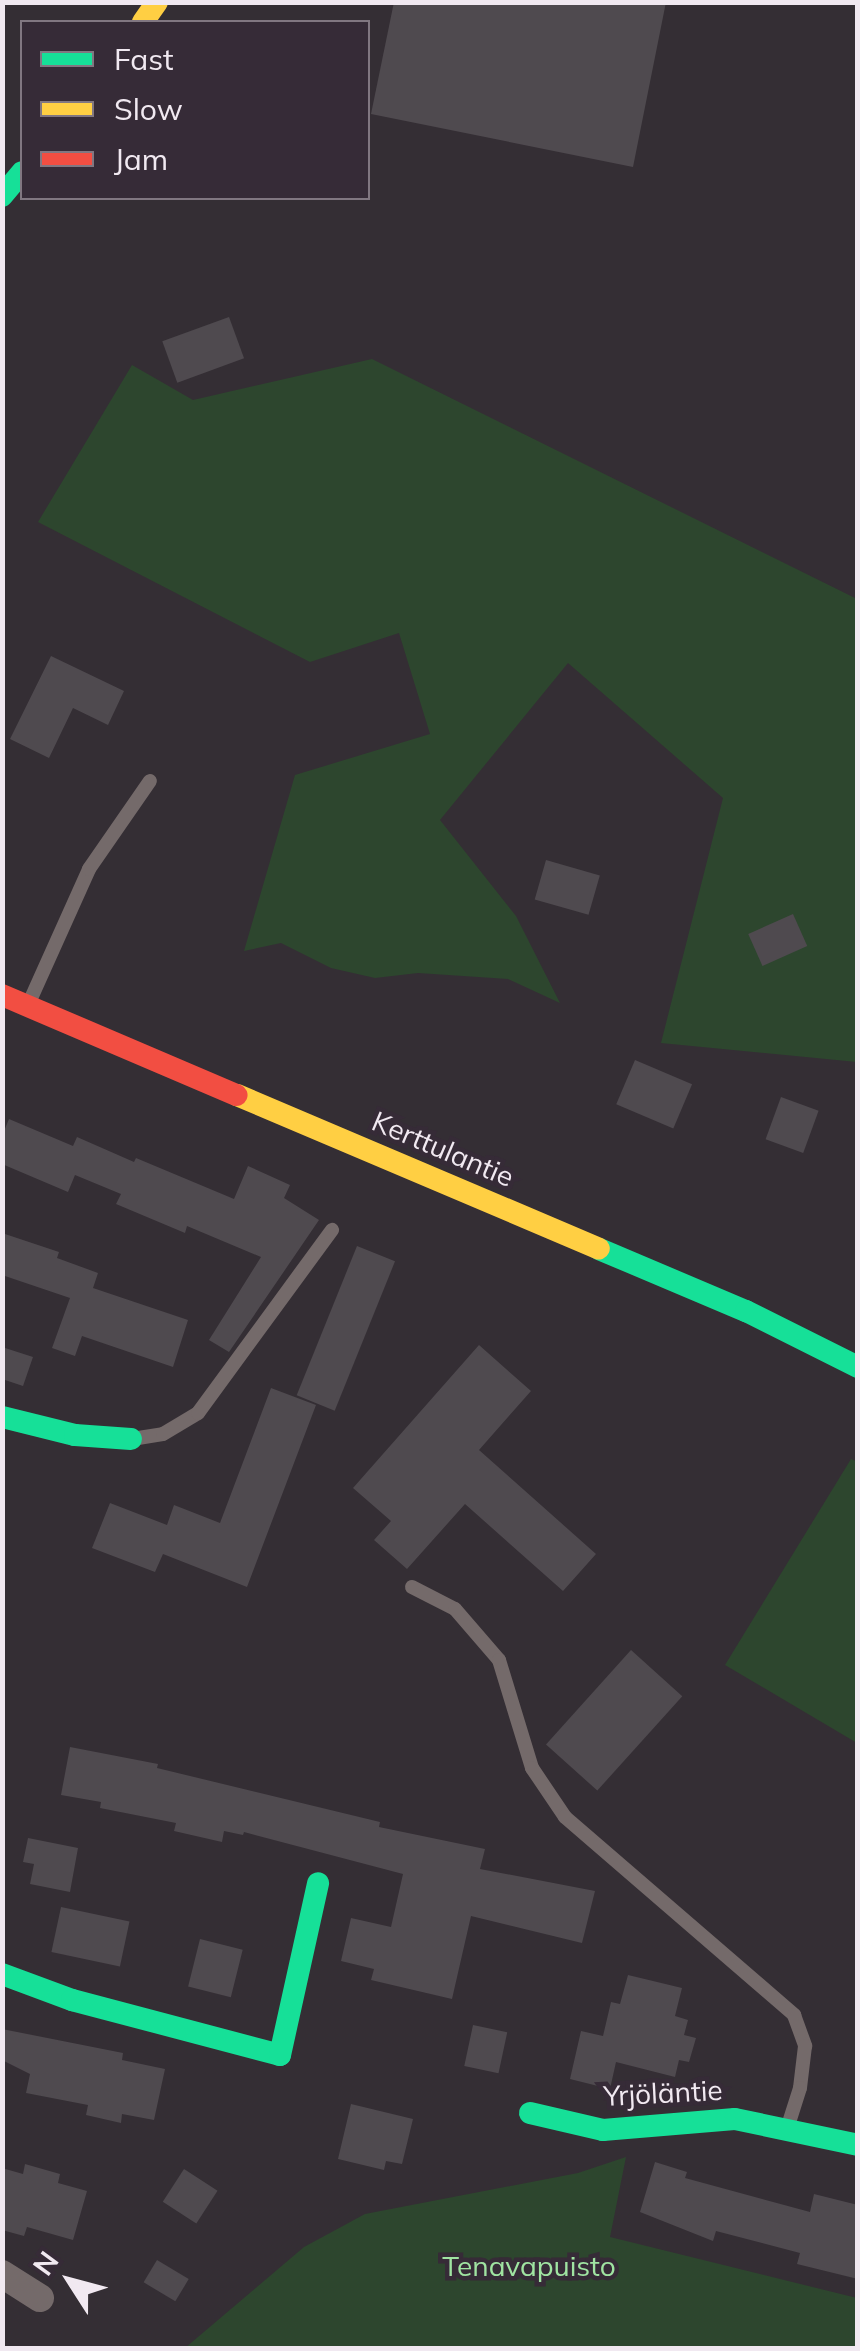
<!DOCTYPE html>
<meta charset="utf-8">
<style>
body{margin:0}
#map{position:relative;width:860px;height:2351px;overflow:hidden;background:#342e34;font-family:Mulish,sans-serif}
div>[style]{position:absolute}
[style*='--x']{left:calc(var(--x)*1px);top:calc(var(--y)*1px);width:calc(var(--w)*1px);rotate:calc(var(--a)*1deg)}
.green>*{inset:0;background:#2d462e}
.building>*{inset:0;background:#4f4a4f;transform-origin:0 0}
.lane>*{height:14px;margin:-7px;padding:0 7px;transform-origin:7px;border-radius:7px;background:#746a6a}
.street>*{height:28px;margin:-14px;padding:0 14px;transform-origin:14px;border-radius:14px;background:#746a6a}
.fast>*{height:22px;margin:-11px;padding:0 11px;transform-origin:11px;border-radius:11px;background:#16e098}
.slow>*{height:22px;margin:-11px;padding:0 11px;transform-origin:11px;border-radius:11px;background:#ffcf43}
.jam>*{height:22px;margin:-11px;padding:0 11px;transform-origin:11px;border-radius:11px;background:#f24e42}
span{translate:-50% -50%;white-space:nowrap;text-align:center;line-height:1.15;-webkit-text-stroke:9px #362b37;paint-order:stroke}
.street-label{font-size:28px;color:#f1e9f1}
.park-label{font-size:28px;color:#a0e4a2}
.frame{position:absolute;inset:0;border:5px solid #f1e9f1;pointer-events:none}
.legend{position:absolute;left:20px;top:20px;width:350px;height:180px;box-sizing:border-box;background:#362b37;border:2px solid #817781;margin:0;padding:12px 18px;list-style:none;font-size:30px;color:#f1e9f1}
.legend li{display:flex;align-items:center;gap:20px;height:50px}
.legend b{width:50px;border:2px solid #817781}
.north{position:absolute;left:20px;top:2231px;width:100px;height:100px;-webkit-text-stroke:8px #362b37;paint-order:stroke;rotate:306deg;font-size:28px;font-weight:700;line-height:40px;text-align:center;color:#f1e9f1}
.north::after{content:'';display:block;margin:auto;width:35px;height:45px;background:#f1e9f1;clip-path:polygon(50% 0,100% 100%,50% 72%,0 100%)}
</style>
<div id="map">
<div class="green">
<i style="clip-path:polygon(372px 359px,857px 599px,857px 1062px,661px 1043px,723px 798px,568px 663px,440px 820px,516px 916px,560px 1003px,508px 979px,418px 973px,375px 978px,331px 968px,281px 943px,244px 951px,295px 775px,430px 734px,399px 633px,310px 662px,38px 522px,132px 365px,193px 400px)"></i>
<i style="clip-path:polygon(851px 1459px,858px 1462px,857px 1743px,725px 1665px)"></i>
<i style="clip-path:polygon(626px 2157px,610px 2237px,857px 2298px,857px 2348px,185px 2348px,304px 2247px,365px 2214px,578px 2173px)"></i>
</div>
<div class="building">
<i style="clip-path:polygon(394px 2px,666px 2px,633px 167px,371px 114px)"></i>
<i style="left:229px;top:317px;width:44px;height:71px;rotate:70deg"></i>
<i style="clip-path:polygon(51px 656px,124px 691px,108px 725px,73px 708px,49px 758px,10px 739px)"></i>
<i style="left:546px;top:860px;width:56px;height:41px;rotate:16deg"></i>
<i style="left:793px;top:914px;width:35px;height:49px;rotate:66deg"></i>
<i style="left:635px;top:1060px;width:62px;height:48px;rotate:23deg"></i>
<i style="left:781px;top:1097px;width:40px;height:45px;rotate:20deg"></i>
<i style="clip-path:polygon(9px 1119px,73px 1146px,77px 1137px,134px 1162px,136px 1158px,234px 1199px,248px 1166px,290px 1185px,284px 1198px,319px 1220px,229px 1352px,209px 1340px,261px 1257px,187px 1226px,185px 1233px,116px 1204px,121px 1194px,75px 1175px,68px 1192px,2px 1164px,2px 1136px)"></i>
<i style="clip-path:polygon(2px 1233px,59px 1252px,57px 1258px,98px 1273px,93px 1288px,188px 1320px,173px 1367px,82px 1336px,75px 1356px,52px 1348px,70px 1298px,2px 1275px)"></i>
<i style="left:357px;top:1246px;width:41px;height:161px;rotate:22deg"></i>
<i style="clip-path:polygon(479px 1345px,531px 1391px,479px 1450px,596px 1554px,563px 1591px,465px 1504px,407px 1569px,374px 1540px,391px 1521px,353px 1488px)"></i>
<i style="clip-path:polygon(2px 1347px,33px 1357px,23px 1386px,2px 1379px)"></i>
<i style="clip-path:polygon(271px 1388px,316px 1405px,247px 1587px,163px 1554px,155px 1572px,92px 1548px,110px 1503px,167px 1525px,174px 1505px,220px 1523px)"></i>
<i style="left:631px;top:1650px;width:69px;height:127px;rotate:42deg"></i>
<i style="clip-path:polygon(70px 1747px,158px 1764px,157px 1768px,380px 1822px,379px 1827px,485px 1849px,480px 1869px,595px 1891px,582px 1943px,471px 1916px,452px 1999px,371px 1980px,374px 1969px,341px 1961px,351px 1918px,391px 1927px,403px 1874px,244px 1832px,243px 1835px,224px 1831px,222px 1842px,174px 1831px,176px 1823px,100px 1808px,101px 1802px,61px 1795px)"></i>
<i style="clip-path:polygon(28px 1838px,78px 1848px,70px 1892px,30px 1884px,34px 1864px,23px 1862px)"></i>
<i style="left:61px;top:1907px;width:70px;height:46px;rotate:12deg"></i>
<i style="left:200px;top:1939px;width:44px;height:49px;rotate:14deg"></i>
<i style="clip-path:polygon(628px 1975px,682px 1988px,675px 2016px,688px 2020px,684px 2035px,696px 2038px,689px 2062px,679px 2060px,675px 2077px,616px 2062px,610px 2089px,570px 2079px,581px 2031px,603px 2036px,611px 2002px,620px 2004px)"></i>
<i style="left:473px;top:2025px;width:35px;height:42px;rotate:12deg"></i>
<i style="clip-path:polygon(2px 2029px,123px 2053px,122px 2060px,165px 2069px,154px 2120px,122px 2114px,121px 2123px,86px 2115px,88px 2105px,26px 2093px,30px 2074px,2px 2060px)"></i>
<i style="clip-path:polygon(351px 2104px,413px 2119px,402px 2164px,386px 2161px,384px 2170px,338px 2159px)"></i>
<i style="clip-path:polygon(655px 2162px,687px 2172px,685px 2178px,810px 2212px,814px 2194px,858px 2205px,858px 2279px,797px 2264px,800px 2253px,716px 2231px,713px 2241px,640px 2212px)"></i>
<i style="clip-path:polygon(25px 2164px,60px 2174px,58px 2183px,87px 2191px,73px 2240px,27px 2227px,24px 2236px,2px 2230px,2px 2168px,23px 2174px)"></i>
<i style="left:184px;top:2169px;width:40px;height:39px;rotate:33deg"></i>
<i style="left:157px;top:2260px;width:37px;height:26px;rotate:31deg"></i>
</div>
<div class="lane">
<i style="--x:28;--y:1005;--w:149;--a:-65.8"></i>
<i style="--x:89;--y:869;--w:107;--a:-55.3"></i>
<i style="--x:132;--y:1439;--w:31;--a:-9"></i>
<i style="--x:163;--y:1434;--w:41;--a:-31"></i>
<i style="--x:198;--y:1413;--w:227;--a:-53.8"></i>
<i style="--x:412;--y:1587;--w:48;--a:27.1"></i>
<i style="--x:455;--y:1609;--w:67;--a:49.2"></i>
<i style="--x:499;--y:1660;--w:113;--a:73"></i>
<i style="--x:532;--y:1768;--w:59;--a:56"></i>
<i style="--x:565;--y:1817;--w:303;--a:40.8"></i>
<i style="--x:794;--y:2015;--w:33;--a:70"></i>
<i style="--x:805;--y:2046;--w:42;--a:96.8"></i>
<i style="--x:800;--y:2088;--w:43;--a:107.6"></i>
</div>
<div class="street">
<i style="--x:2;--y:2274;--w:45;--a:32.3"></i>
</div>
<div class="fast">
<i style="--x:2;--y:196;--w:31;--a:-50"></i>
<i style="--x:599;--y:1249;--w:160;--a:22.9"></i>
<i style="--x:746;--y:1311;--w:125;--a:26.6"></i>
<i style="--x:2;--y:1417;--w:75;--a:13.9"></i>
<i style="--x:75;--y:1435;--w:56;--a:4.1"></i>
<i style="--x:2;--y:1974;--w:75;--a:20.4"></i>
<i style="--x:72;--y:2000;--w:215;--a:14.8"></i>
<i style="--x:280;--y:2055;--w:176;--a:-77.5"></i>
<i style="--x:530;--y:2113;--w:75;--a:13.1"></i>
<i style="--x:603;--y:2130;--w:132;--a:-4.8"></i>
<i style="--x:735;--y:2119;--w:126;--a:11.9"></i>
</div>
<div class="slow">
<i style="--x:143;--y:22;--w:24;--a:-55"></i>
<i style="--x:237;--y:1095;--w:393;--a:23"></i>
</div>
<div class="jam">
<i style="--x:2;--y:995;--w:255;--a:23.1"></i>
</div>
<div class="street-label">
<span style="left:443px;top:1149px;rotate:23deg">Kerttulantie</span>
<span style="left:663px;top:2093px;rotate:-3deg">Yrjöläntie</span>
</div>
<div class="park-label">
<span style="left:529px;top:2266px">Tenavapuisto</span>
</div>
<div class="frame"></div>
<ul class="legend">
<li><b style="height:12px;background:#16e098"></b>Fast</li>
<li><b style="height:12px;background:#ffcf43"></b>Slow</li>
<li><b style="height:12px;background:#f24e42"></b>Jam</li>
</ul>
<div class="north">N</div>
</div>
